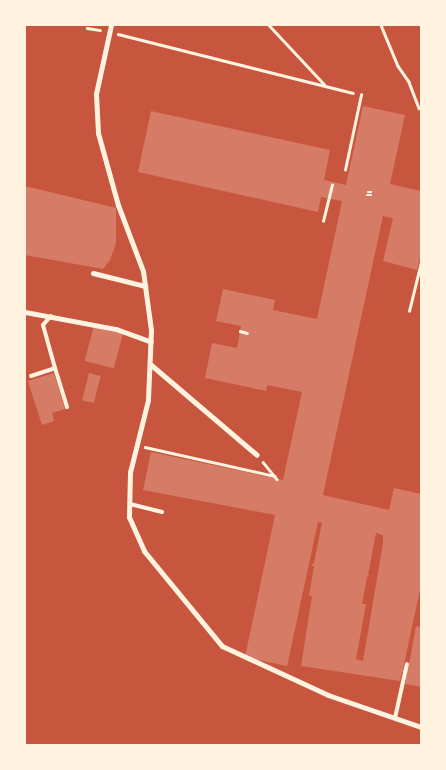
<!DOCTYPE html>
<style>
body{margin:0}
#map{position:relative;width:446px;height:770px;overflow:hidden;background:#c8553d;font-family:"Space Grotesk",sans-serif}
div>[style]{position:absolute}
[style*='--x']{left:calc(var(--x)*1px);top:calc(var(--y)*1px);width:calc(var(--w)*1px);rotate:calc(var(--a)*1deg)}
.building>*{inset:0;background:#d67c66;transform-origin:0 0}
.path>*{height:2.5px;margin:-1.25px;padding:0 1.25px;transform-origin:1.25px;border-radius:1.25px;background:#fff3e0}
.service>*{height:4px;margin:-2px;padding:0 2px;transform-origin:2px;border-radius:2px;background:#fff3e0}
.minor>*{height:5px;margin:-2.5px;padding:0 2.5px;transform-origin:2.5px;border-radius:2.5px;background:#fff3e0}
span{translate:-50% -50%;white-space:nowrap;text-align:center;line-height:1.15;-webkit-text-stroke:5px #fff3e0;paint-order:stroke}
.frame{position:absolute;inset:0;border:26px solid #fff3e0;pointer-events:none}
</style>
<div id="map">
<div class="building">
<i style="clip-path:polygon(evenodd,363px 106px,405px 115px,390px 184px,421px 191px,421px 254px,417px 270px,383px 261px,393px 218px,383px 216px,323px 495px,389px 510px,394px 488px,421px 494px,421px 585px,403px 669px,408px 670px,416px 626px,421px 627px,421px 687px,405px 684px,407px 673px,402px 672px,400px 681px,301px 666px,312px 596px,309px 596px,314px 566px,311px 565px,314px 563px,322px 523px,318px 522px,287px 666px,245px 657px,275px 515px,143px 490px,151px 452px,283px 480px,302px 392px,267px 385px,266px 391px,205px 378px,212px 343px,237px 348px,241px 326px,216px 321px,223px 289px,275px 300px,273px 310px,317px 319px,342px 201px,321px 197px,318px 212px,138px 172px,151px 111px,330px 150px,324px 180px,346px 185px,363px 106px,376px 533px,383px 535px,383px 543px,363px 661px,356px 659px,366px 604px,362px 604px,367px 577px,370px 575px,368px 575px,376px 533px)"></i>
<i style="clip-path:polygon(25px 186px,116px 208px,116px 243px,110px 260px,103px 269px,25px 255px)"></i>
<i style="left:94px;top:326px;width:30px;height:36px;rotate:15deg"></i>
<i style="clip-path:polygon(54px 373px,65px 409px,52px 413px,54px 421px,42px 425px,28px 381px)"></i>
<i style="left:89px;top:373px;width:12px;height:28px;rotate:14deg"></i>
</div>
<div class="path">
<i style="--x:269;--y:25;--w:81;--a:47"></i>
<i style="--x:381;--y:25;--w:44;--a:67.5"></i>
<i style="--x:398;--y:66;--w:19;--a:55"></i>
<i style="--x:409;--y:82;--w:28;--a:69"></i>
<i style="--x:87;--y:28;--w:13;--a:9"></i>
<i style="--x:118;--y:34;--w:242;--a:14.1"></i>
<i style="--x:345;--y:170;--w:77;--a:-78"></i>
<i style="--x:368;--y:192;--w:3;--a:0"></i>
<i style="--x:367;--y:195;--w:4;--a:0"></i>
<i style="--x:323;--y:221;--w:37;--a:-76"></i>
<i style="--x:409;--y:311;--w:50;--a:-76.2"></i>
<i style="--x:240;--y:331;--w:7;--a:16"></i>
<i style="--x:145;--y:447;--w:133;--a:12.6"></i>
<i style="--x:263;--y:462;--w:22;--a:51"></i>
</div>
<div class="service">
<i style="--x:51;--y:316;--w:12;--a:132"></i>
<i style="--x:43;--y:325;--w:45;--a:74.4"></i>
<i style="--x:31;--y:376;--w:25;--a:-18"></i>
<i style="--x:55;--y:368;--w:41;--a:72.9"></i>
<i style="--x:130;--y:504;--w:33;--a:14"></i>
<i style="--x:395;--y:718;--w:55;--a:-77.5"></i>
</div>
<div class="minor">
<i style="--x:111;--y:25;--w:71;--a:102.3"></i>
<i style="--x:96;--y:94;--w:39;--a:87"></i>
<i style="--x:98;--y:133;--w:75;--a:74.5"></i>
<i style="--x:118;--y:205;--w:71;--a:69.3"></i>
<i style="--x:143;--y:271;--w:60;--a:82.3"></i>
<i style="--x:151;--y:330;--w:70;--a:92.5"></i>
<i style="--x:148;--y:400;--w:74;--a:104"></i>
<i style="--x:130;--y:472;--w:45;--a:91.3"></i>
<i style="--x:129;--y:517;--w:37;--a:66"></i>
<i style="--x:144;--y:551;--w:123;--a:50.6"></i>
<i style="--x:222;--y:646;--w:117;--a:24.8"></i>
<i style="--x:328;--y:695;--w:98;--a:19"></i>
<i style="--x:93;--y:273;--w:54;--a:14"></i>
<i style="--x:25;--y:312;--w:93;--a:10.6"></i>
<i style="--x:116;--y:329;--w:37;--a:20"></i>
<i style="--x:150;--y:364;--w:140;--a:40.4"></i>
</div>
<div class="frame"></div>
</div>
